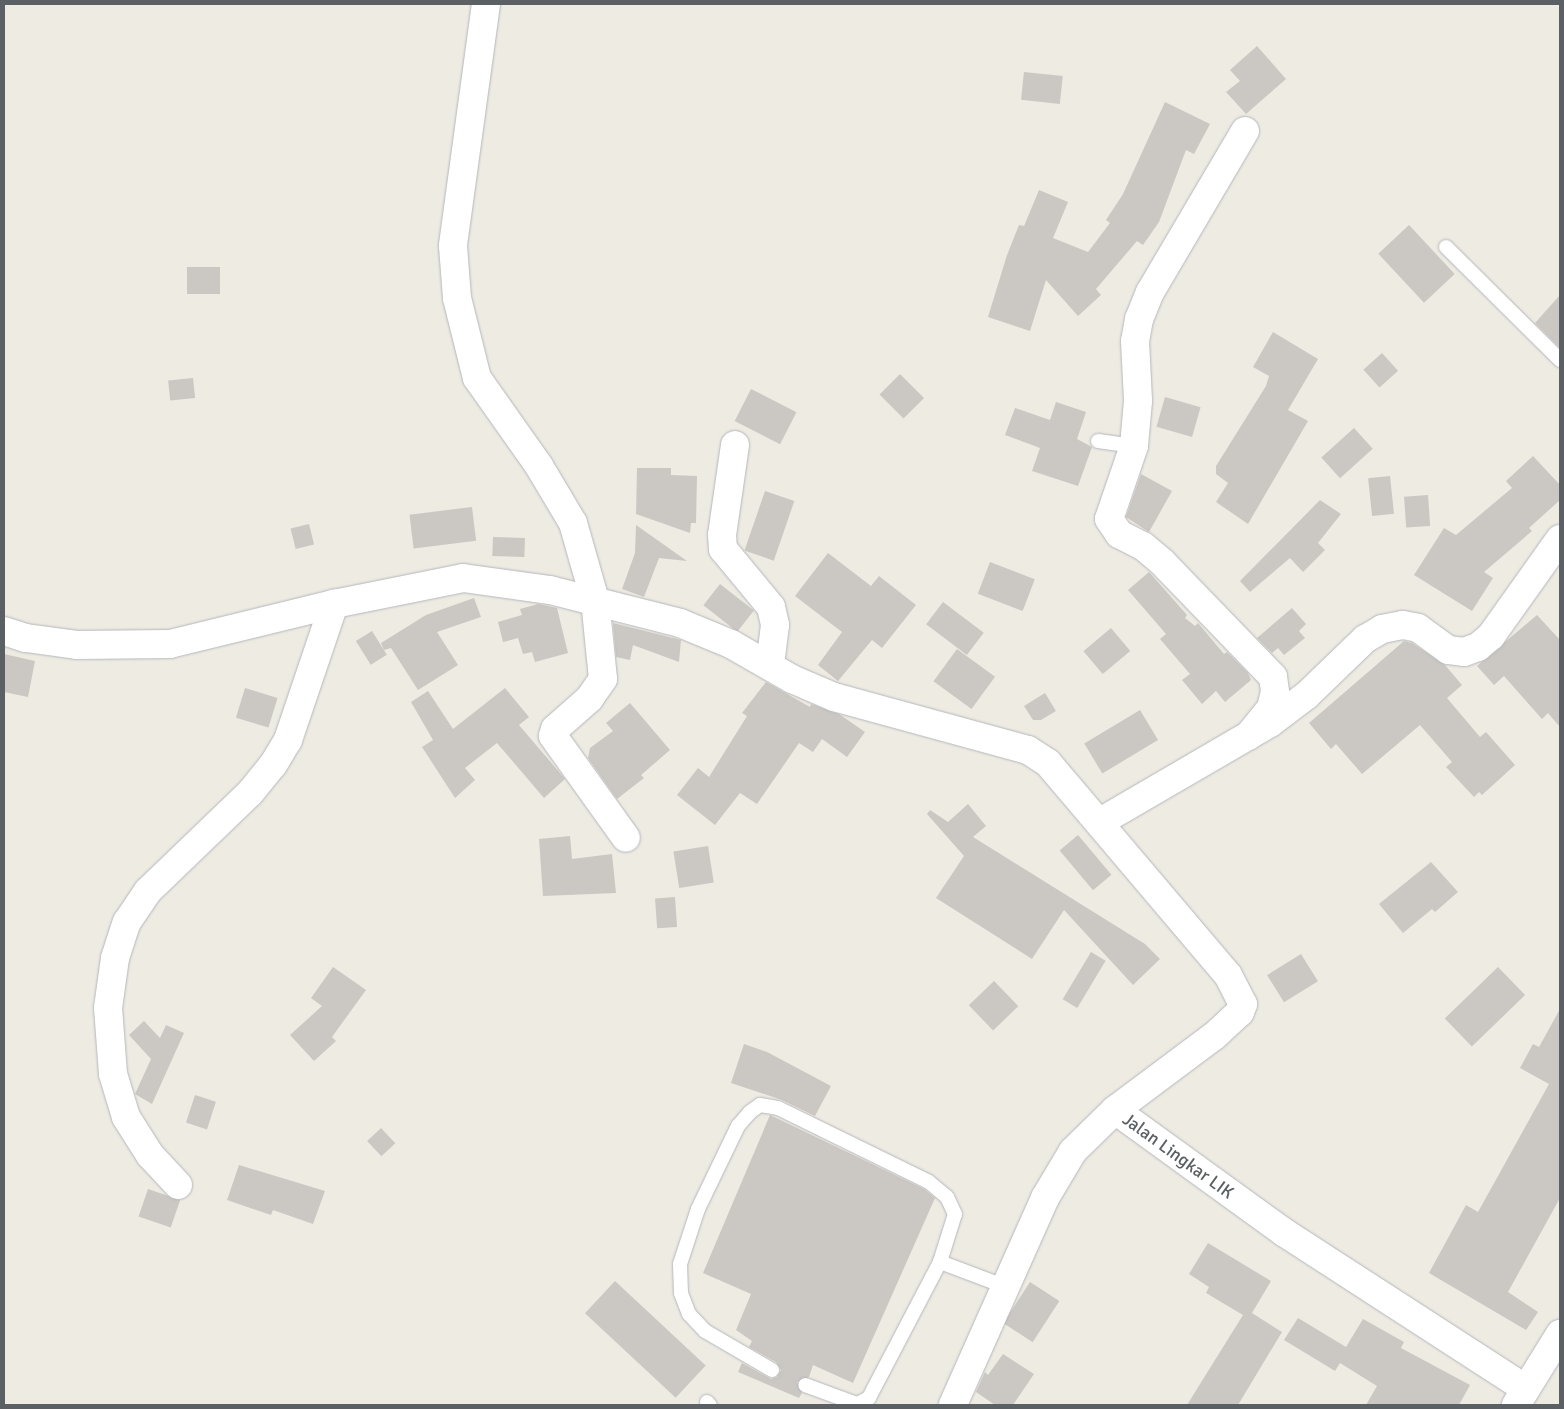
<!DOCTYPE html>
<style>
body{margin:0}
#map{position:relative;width:1564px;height:1409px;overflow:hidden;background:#eeebe3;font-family:Signika,sans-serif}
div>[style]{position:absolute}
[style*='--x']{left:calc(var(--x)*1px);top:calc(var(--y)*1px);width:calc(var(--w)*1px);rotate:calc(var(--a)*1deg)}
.building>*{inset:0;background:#cbc7c3;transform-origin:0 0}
.roads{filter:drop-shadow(0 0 1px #b4b7ba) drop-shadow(0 0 1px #b4b7ba)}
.service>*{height:14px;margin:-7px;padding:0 7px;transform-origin:7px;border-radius:7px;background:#fff}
.minor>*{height:28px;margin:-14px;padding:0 14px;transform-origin:14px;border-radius:14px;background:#fff}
.tertiary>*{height:28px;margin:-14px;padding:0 14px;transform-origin:14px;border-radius:14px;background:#fff}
span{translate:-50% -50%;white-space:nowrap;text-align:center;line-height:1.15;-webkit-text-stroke:5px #fff;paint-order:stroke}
.street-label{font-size:18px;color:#5b6064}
.frame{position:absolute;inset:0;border:5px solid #5b6064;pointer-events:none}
</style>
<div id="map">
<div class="building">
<i style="clip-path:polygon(1257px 46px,1286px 79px,1246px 114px,1226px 92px,1240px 81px,1230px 70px)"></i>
<i style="left:1024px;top:72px;width:39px;height:28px;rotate:6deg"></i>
<i style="clip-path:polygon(1165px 102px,1210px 124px,1194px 154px,1186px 150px,1159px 222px,1143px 245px,1137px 241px,1096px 289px,1101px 295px,1078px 316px,1046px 280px,1030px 331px,988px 317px,1007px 255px,1019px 225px,1024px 226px,1039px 190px,1068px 202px,1053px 238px,1088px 252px,1110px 223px,1106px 220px,1123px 194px)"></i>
<i style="left:1409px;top:225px;width:67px;height:42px;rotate:47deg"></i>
<i style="left:187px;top:267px;width:33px;height:27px"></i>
<i style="clip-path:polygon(1560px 295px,1560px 348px,1535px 323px)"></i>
<i style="clip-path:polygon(1273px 332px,1318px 359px,1288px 410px,1308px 421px,1248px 524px,1216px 502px,1228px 483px,1216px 474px,1216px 466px,1266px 386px,1269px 376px,1253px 367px)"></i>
<i style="left:1382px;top:353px;width:24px;height:25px;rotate:48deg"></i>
<i style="left:900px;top:374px;width:34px;height:29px;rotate:45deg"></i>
<i style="left:193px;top:378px;width:20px;height:25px;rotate:84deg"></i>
<i style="left:751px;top:389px;width:51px;height:36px;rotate:27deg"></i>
<i style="left:1165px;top:397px;width:37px;height:31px;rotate:16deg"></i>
<i style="clip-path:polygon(1056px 402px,1086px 412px,1077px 439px,1092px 447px,1078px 486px,1032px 471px,1040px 448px,1005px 435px,1015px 408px,1050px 420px)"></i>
<i style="left:1354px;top:428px;width:28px;height:44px;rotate:48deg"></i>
<i style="clip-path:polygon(1533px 456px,1560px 485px,1560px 500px,1529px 528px,1532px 531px,1484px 572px,1493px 578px,1472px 611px,1414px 575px,1444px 528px,1456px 535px,1512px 488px,1506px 481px)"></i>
<i style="clip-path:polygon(637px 468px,671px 468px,671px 475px,697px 476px,696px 523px,691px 523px,690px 533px,636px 514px)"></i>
<i style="clip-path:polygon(1141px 474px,1172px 491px,1149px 532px,1126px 517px)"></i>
<i style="left:1390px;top:476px;width:38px;height:22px;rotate:84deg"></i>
<i style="left:765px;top:491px;width:31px;height:63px;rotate:19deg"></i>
<i style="left:1428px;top:495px;width:31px;height:24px;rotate:86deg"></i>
<i style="clip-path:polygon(1320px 500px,1341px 514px,1318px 543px,1325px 550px,1303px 572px,1290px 558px,1250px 592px,1240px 581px)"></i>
<i style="left:472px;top:507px;width:34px;height:63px;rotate:83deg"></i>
<i style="left:309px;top:524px;width:21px;height:19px;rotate:76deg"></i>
<i style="clip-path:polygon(636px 525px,687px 561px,659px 558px,644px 597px,622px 589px,635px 553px)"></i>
<i style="left:493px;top:537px;width:32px;height:19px;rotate:2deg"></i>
<i style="clip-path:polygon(828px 553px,871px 586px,879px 576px,916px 605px,882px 648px,872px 640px,838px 681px,818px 665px,842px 632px,795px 596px)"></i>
<i style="left:990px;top:562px;width:48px;height:34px;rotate:21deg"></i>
<i style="clip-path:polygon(1149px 572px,1187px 615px,1185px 618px,1195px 626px,1198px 623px,1224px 654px,1227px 652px,1248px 673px,1251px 680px,1225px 702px,1216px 691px,1202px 704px,1182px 680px,1190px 674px,1160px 639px,1166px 634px,1128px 590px)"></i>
<i style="left:720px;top:584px;width:43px;height:27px;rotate:38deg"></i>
<i style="clip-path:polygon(474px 598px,481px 617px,437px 632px,458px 665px,418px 690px,391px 648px,384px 650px,381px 643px,426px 615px)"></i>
<i style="left:943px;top:602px;width:51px;height:28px;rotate:37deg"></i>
<i style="clip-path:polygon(538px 604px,557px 608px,568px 653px,535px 662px,532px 652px,523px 654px,518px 638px,503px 642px,498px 622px,522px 615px,520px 609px)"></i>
<i style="clip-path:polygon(1292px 608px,1306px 624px,1299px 631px,1305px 638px,1284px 655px,1278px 648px,1272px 653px,1257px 638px)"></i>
<i style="clip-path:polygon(1537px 615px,1560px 640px,1560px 727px,1548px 713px,1542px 719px,1504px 676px,1494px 685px,1477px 666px)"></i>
<i style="clip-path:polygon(613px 623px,681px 640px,679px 662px,633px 645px,630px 660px,616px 657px)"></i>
<i style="left:1111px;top:628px;width:30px;height:36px;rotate:50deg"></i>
<i style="left:372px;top:631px;width:28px;height:19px;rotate:58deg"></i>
<i style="clip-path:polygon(1404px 641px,1412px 643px,1445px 665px,1462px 685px,1447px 698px,1480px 737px,1486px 732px,1515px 765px,1482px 795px,1479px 792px,1474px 797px,1446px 767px,1452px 762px,1420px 725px,1362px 774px,1336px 744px,1331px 749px,1309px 723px)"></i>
<i style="left:957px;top:649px;width:47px;height:40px;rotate:36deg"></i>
<i style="clip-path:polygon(4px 654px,35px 661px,28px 697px,4px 692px)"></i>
<i style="clip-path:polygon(766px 682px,810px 707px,811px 704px,839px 714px,865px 732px,847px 757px,822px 739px,813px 752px,799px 743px,757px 804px,740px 793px,715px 825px,677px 795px,698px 768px,709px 777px,747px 716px,742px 713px)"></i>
<i style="left:245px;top:688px;width:34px;height:31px;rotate:17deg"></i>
<i style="clip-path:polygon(505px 688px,529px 717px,519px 725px,565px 779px,544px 798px,497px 743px,465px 768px,475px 780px,455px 798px,422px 747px,433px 740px,411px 702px,428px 691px,453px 729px)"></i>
<i style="clip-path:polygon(1045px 693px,1056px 711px,1041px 720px,1033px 720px,1024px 706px)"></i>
<i style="clip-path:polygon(630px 703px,670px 750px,641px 775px,644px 778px,617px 799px,588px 758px,590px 748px,613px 731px,606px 723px)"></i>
<i style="left:1140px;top:710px;width:35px;height:65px;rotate:59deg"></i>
<i style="clip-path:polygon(968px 804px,986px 826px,973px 837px,1145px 944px,1160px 959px,1133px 985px,1064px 910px,1032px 959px,936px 898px,964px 856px,927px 814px,930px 810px,948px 822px)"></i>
<i style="left:1078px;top:835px;width:52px;height:24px;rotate:50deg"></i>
<i style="clip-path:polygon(570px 836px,572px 859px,612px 854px,616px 893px,543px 896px,539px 839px)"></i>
<i style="left:708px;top:846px;width:37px;height:35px;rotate:81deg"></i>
<i style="clip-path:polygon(1431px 862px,1458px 892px,1435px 912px,1432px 909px,1403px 933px,1379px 904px)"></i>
<i style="left:675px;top:897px;width:30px;height:20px;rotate:86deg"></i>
<i style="left:1091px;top:952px;width:17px;height:55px;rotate:31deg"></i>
<i style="left:1301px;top:954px;width:32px;height:40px;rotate:58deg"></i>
<i style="clip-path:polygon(333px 967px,366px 990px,332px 1037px,336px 1041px,314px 1061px,290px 1035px,322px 1006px,311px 998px)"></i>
<i style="left:1498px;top:967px;width:39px;height:74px;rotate:46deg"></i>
<i style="left:994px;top:981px;width:35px;height:35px;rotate:46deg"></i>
<i style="clip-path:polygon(1560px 1009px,1560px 1198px,1508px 1292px,1538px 1312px,1526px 1330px,1429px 1273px,1466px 1205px,1478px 1212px,1549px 1084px,1520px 1068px,1533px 1044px,1539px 1047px)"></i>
<i style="clip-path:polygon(144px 1021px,160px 1038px,166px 1025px,184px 1033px,152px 1104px,135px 1094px,151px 1059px,129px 1035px)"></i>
<i style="clip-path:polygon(744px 1044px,767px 1052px,831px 1086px,815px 1116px,782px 1100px,731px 1083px)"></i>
<i style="left:195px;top:1095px;width:22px;height:29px;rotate:18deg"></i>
<i style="clip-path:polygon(770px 1115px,924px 1189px,935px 1198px,853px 1383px,813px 1365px,809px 1377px,797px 1382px,802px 1393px,799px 1398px,738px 1372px,742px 1363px,771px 1379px,777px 1377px,781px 1370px,776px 1362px,749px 1347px,752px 1341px,736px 1330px,751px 1294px,703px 1273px)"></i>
<i style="left:381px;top:1128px;width:21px;height:19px;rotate:47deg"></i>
<i style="clip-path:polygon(239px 1165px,325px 1191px,313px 1224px,273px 1210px,271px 1215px,227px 1200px)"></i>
<i style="left:148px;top:1189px;width:34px;height:29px;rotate:19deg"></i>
<i style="clip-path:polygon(1208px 1243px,1271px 1281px,1252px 1313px,1282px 1332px,1238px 1405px,1187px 1405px,1243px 1315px,1206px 1293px,1209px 1287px,1189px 1274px)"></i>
<i style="left:615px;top:1281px;width:124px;height:44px;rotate:43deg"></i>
<i style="left:1030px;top:1282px;width:35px;height:49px;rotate:33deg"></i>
<i style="clip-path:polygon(1298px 1318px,1346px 1347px,1363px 1319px,1404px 1342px,1401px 1348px,1470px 1385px,1459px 1405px,1366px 1405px,1377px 1386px,1340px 1363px,1335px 1371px,1284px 1340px)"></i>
<i style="clip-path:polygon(1003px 1354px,1034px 1374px,1013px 1405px,995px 1405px,976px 1392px,985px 1372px,988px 1375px)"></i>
</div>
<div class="roads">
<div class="service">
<i style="--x:1446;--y:247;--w:161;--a:44.7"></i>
<i style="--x:1098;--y:441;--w:36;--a:8"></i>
<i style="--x:940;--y:1262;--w:71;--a:20.7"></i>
<i style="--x:772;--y:1370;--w:78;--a:-149.8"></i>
<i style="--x:705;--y:1331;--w:23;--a:-133"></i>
<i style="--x:689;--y:1314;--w:22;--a:-111"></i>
<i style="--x:681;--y:1293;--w:29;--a:-92"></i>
<i style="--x:680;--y:1264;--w:58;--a:-71.9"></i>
<i style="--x:698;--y:1209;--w:92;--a:-64.3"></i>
<i style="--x:738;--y:1126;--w:18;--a:-49"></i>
<i style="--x:750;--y:1112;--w:12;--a:-35"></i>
<i style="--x:760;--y:1105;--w:18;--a:9"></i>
<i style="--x:778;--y:1108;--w:168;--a:26.1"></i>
<i style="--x:929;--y:1182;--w:23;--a:40"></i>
<i style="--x:947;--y:1197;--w:19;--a:65"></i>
<i style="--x:955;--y:1214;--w:50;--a:107.4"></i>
<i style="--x:940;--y:1262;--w:153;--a:117.6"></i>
<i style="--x:869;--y:1398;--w:13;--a:153"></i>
<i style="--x:857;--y:1404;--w:55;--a:-159.9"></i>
<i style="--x:707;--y:1402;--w:4;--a:45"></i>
</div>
<div class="minor">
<i style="--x:486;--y:4;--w:244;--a:97.8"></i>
<i style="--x:453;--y:246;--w:52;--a:85.6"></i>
<i style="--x:457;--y:298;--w:82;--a:76"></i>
<i style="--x:477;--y:378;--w:108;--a:54.8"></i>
<i style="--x:539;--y:466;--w:66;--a:59.2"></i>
<i style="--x:573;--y:523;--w:80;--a:74.1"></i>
<i style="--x:595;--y:600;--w:79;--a:84.2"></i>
<i style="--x:603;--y:679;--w:24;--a:125"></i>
<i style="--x:589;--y:699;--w:45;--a:138.6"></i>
<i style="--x:555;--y:729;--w:7;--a:106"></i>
<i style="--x:553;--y:736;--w:125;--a:54.4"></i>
<i style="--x:1245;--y:131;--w:187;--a:120.5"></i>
<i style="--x:1150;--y:292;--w:29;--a:112"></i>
<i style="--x:1139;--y:319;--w:22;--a:100"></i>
<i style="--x:1135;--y:341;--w:60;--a:87.1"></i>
<i style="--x:1138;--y:401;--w:45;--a:95.1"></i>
<i style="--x:1134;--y:446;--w:77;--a:108.9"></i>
<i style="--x:1109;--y:519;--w:18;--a:56"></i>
<i style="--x:1119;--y:534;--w:27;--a:27"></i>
<i style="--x:1143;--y:546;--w:25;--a:40"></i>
<i style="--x:1162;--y:562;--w:160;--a:46"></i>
<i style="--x:1273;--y:677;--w:15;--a:82"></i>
<i style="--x:1275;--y:692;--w:16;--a:104"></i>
<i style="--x:1271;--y:708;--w:36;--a:129"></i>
<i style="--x:735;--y:445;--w:91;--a:98.2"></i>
<i style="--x:722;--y:535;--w:14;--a:86"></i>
<i style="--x:723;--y:549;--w:75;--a:50.4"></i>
<i style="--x:771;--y:607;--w:18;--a:77"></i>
<i style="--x:775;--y:625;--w:40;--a:97.1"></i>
<i style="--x:4;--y:631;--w:23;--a:18"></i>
<i style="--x:26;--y:638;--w:51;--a:7.8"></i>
<i style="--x:77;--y:645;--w:93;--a:-0.6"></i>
<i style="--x:170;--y:644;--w:169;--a:-13.7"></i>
<i style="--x:334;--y:604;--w:132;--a:-11.4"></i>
<i style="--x:463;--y:578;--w:88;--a:7.9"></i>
<i style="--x:550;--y:590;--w:134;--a:14.2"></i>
<i style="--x:680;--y:623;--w:55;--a:22.4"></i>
<i style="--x:731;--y:644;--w:70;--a:29.8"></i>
<i style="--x:792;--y:679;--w:46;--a:23.2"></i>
<i style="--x:834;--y:697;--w:201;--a:15.3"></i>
<i style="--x:1028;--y:750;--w:24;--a:33"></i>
<i style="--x:1048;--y:763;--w:278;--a:49.7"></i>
<i style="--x:1228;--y:975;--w:33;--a:63"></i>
<i style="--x:1243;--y:1004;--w:9;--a:111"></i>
<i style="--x:1240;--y:1012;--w:35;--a:137"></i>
<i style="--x:1214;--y:1036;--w:124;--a:143.2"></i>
<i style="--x:1115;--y:1110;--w:59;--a:135.7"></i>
<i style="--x:1073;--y:1151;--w:55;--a:120.8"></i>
<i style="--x:1045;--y:1198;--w:227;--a:114"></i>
<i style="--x:1100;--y:822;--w:197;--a:-30.2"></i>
<i style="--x:1270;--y:723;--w:46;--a:-37.1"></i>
<i style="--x:1307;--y:695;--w:81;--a:-44"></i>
<i style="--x:1365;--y:639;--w:20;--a:-30"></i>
<i style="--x:1382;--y:629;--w:21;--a:-11"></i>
<i style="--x:1403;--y:625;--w:15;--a:11"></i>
<i style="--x:1418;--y:628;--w:37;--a:36"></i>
<i style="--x:1448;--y:650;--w:16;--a:7"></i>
<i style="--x:1464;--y:652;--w:15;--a:-20"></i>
<i style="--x:1478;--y:647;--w:17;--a:-40"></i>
<i style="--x:1491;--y:636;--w:119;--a:-54.6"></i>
<i style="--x:1115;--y:1110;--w:210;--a:35.9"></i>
<i style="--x:1285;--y:1233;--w:287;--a:32.9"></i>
<i style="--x:178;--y:1185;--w:41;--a:-133"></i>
<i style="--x:150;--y:1155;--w:45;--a:-122.3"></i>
<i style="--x:126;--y:1117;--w:45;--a:-106.8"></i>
<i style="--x:113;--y:1074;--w:66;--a:-94.3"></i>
<i style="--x:108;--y:1008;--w:50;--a:-82"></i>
<i style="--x:115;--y:958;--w:38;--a:-72"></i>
<i style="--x:127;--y:922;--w:37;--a:-56"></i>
<i style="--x:148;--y:891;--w:141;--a:-43.9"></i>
<i style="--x:250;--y:793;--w:36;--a:-51"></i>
<i style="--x:273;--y:765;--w:29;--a:-59"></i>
<i style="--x:288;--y:740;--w:144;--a:-71.3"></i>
</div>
<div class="tertiary">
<i style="--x:1516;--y:1405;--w:84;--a:-58.2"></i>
</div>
</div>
<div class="street-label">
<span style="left:1178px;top:1156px;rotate:36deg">Jalan Lingkar LIK</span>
</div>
<div class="frame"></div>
</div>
